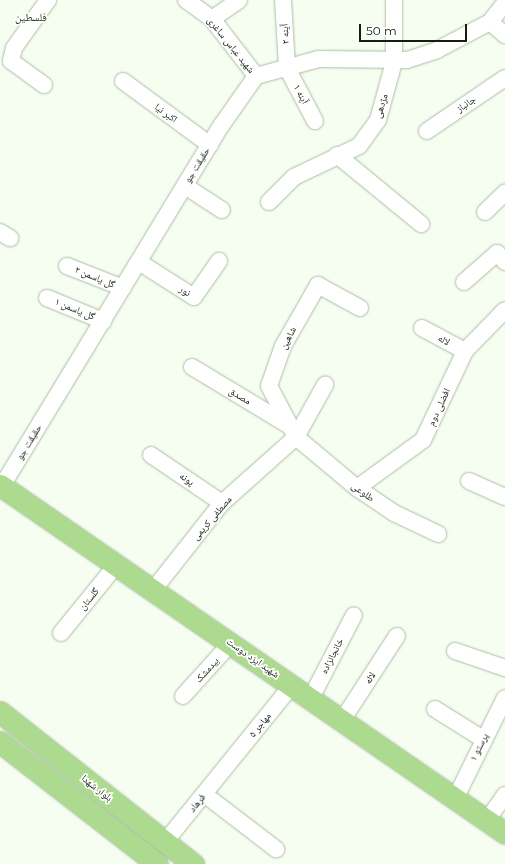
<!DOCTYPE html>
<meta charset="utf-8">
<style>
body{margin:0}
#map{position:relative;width:505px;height:864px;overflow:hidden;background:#f6fef2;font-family:Montserrat,"Noto Naskh Arabic",sans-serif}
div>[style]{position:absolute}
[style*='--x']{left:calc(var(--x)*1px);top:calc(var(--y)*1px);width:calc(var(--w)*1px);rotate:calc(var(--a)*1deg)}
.roads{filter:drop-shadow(0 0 1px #abbea2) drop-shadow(0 0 1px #abbea2)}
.minor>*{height:16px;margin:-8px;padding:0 8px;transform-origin:8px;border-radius:8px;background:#fff}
.major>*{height:21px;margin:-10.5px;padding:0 10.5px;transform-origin:10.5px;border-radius:10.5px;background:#acdb90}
span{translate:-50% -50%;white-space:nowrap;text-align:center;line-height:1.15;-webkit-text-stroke:3.5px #fff;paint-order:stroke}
.street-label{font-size:10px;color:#151c12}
.neighbourhood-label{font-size:11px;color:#25341d}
.scale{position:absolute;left:359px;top:24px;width:108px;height:18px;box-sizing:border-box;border:2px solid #151c12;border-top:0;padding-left:5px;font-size:12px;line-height:14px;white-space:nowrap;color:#151c12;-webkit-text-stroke:3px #fff;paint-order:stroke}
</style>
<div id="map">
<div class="roads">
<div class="minor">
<i style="--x:186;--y:0;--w:32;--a:36"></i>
<i style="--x:212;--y:19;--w:72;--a:52.3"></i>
<i style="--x:283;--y:0;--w:68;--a:86.6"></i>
<i style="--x:287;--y:68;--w:60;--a:62.2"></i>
<i style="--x:212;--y:19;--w:33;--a:-35"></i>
<i style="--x:490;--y:22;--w:20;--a:41"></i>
<i style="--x:123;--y:81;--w:108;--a:36.3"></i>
<i style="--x:44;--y:85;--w:41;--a:-144"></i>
<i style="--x:11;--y:61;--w:13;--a:-77"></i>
<i style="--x:14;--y:48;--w:59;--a:-54.7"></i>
<i style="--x:427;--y:131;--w:94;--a:-34.2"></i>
<i style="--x:337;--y:155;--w:109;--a:39.4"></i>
<i style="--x:185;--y:186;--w:44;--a:33"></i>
<i style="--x:269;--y:202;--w:35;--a:-45"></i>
<i style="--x:294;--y:177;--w:72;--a:-25.5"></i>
<i style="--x:359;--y:146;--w:32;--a:-54"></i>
<i style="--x:378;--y:120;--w:60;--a:-74.6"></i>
<i style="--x:394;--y:62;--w:62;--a:-90"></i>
<i style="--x:485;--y:212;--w:28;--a:-44"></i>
<i style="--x:0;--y:232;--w:12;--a:31"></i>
<i style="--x:139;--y:262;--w:65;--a:32.5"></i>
<i style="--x:194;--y:297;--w:44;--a:-55.2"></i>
<i style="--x:67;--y:266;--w:60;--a:21.4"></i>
<i style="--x:464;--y:282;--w:44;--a:-41.3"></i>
<i style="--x:497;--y:253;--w:12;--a:48"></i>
<i style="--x:47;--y:298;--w:61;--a:22.3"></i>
<i style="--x:360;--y:308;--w:48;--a:-151.3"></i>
<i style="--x:318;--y:285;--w:70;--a:119.8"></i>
<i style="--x:283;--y:346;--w:42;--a:109.3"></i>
<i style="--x:269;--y:386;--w:58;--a:62.1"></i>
<i style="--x:296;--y:437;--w:80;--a:39.9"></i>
<i style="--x:357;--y:488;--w:45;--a:34"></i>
<i style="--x:394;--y:513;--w:49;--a:25.5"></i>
<i style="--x:422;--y:328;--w:49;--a:28.1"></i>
<i style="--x:192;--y:367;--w:112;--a:31.1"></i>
<i style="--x:151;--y:455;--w:86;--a:34.1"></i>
<i style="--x:469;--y:481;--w:39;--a:24"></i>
<i style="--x:2;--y:486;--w:421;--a:-58.7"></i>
<i style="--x:221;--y:126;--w:61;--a:-55"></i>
<i style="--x:256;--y:76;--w:65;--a:-15.1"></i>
<i style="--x:319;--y:59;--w:88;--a:0.7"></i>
<i style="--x:407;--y:60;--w:32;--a:-18"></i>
<i style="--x:437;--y:50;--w:60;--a:-27.8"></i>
<i style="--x:490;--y:22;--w:24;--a:-52"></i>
<i style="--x:357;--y:488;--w:82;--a:-36"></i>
<i style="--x:423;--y:440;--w:98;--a:-64.7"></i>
<i style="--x:465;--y:351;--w:57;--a:-45.7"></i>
<i style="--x:154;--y:589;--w:110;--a:-51.7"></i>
<i style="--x:222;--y:503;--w:99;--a:-41.7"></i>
<i style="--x:296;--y:437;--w:60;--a:-60.9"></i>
<i style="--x:61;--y:633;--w:89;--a:-50.9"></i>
<i style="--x:455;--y:651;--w:53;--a:18.8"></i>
<i style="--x:183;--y:696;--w:72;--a:-47.8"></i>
<i style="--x:311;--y:698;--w:93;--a:-62.6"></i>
<i style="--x:435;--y:709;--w:57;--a:32"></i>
<i style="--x:343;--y:719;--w:99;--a:-57"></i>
<i style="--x:204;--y:794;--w:91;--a:37.4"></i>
<i style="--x:456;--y:797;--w:110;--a:-63.7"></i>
<i style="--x:488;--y:819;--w:29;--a:-55"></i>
<i style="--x:165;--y:842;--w:202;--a:-51"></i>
</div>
<div class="major">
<i style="--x:0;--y:485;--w:613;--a:34.57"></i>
<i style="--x:0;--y:712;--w:246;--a:38.2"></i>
<i style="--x:0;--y:742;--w:199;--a:37.8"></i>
</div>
</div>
<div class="street-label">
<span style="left:285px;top:34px;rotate:-93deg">آینه ۲</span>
<span style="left:231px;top:45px;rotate:51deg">شهید عباس ساغری</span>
<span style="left:301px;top:94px;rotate:63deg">آینه ۱</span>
<span style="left:466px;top:104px;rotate:-34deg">جانباز</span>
<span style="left:381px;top:106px;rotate:-73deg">مژدهی</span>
<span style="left:166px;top:113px;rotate:36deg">اکبر نیا</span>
<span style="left:197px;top:165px;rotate:-59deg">حقیقت جو</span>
<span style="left:95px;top:277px;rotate:22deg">گل یاسمن ۲</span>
<span style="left:185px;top:291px;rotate:32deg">نور</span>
<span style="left:75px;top:309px;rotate:22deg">گل یاسمن ۱</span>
<span style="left:288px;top:338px;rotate:-63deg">شاهین</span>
<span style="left:444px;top:340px;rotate:28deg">لاله</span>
<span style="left:240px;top:396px;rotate:31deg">مصدق</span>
<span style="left:439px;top:407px;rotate:-65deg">افضلی دوم</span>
<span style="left:29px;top:442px;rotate:-59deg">حقیقت جو</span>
<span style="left:187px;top:479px;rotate:35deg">پونه</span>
<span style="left:363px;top:492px;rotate:36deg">طلوعی</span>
<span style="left:212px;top:518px;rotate:-49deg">مصطفی کریمی</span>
<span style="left:89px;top:599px;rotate:-51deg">گلستان</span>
<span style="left:332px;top:656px;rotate:-63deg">خانجانزاده</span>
<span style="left:253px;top:658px;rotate:35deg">شهید ایزد دوست</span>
<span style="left:207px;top:670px;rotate:-48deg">بیدمشک</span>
<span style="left:370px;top:678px;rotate:-57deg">لاله</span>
<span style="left:260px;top:725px;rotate:-51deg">مهاجر ۵</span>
<span style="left:479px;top:747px;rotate:-64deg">پرستو ۱</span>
<span style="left:97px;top:788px;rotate:38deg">بلوار شهدا</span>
<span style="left:197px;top:803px;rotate:-51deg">فرهاد</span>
</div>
<div class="neighbourhood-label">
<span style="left:31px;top:17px">فلسطین</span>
</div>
<div class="scale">50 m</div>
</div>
